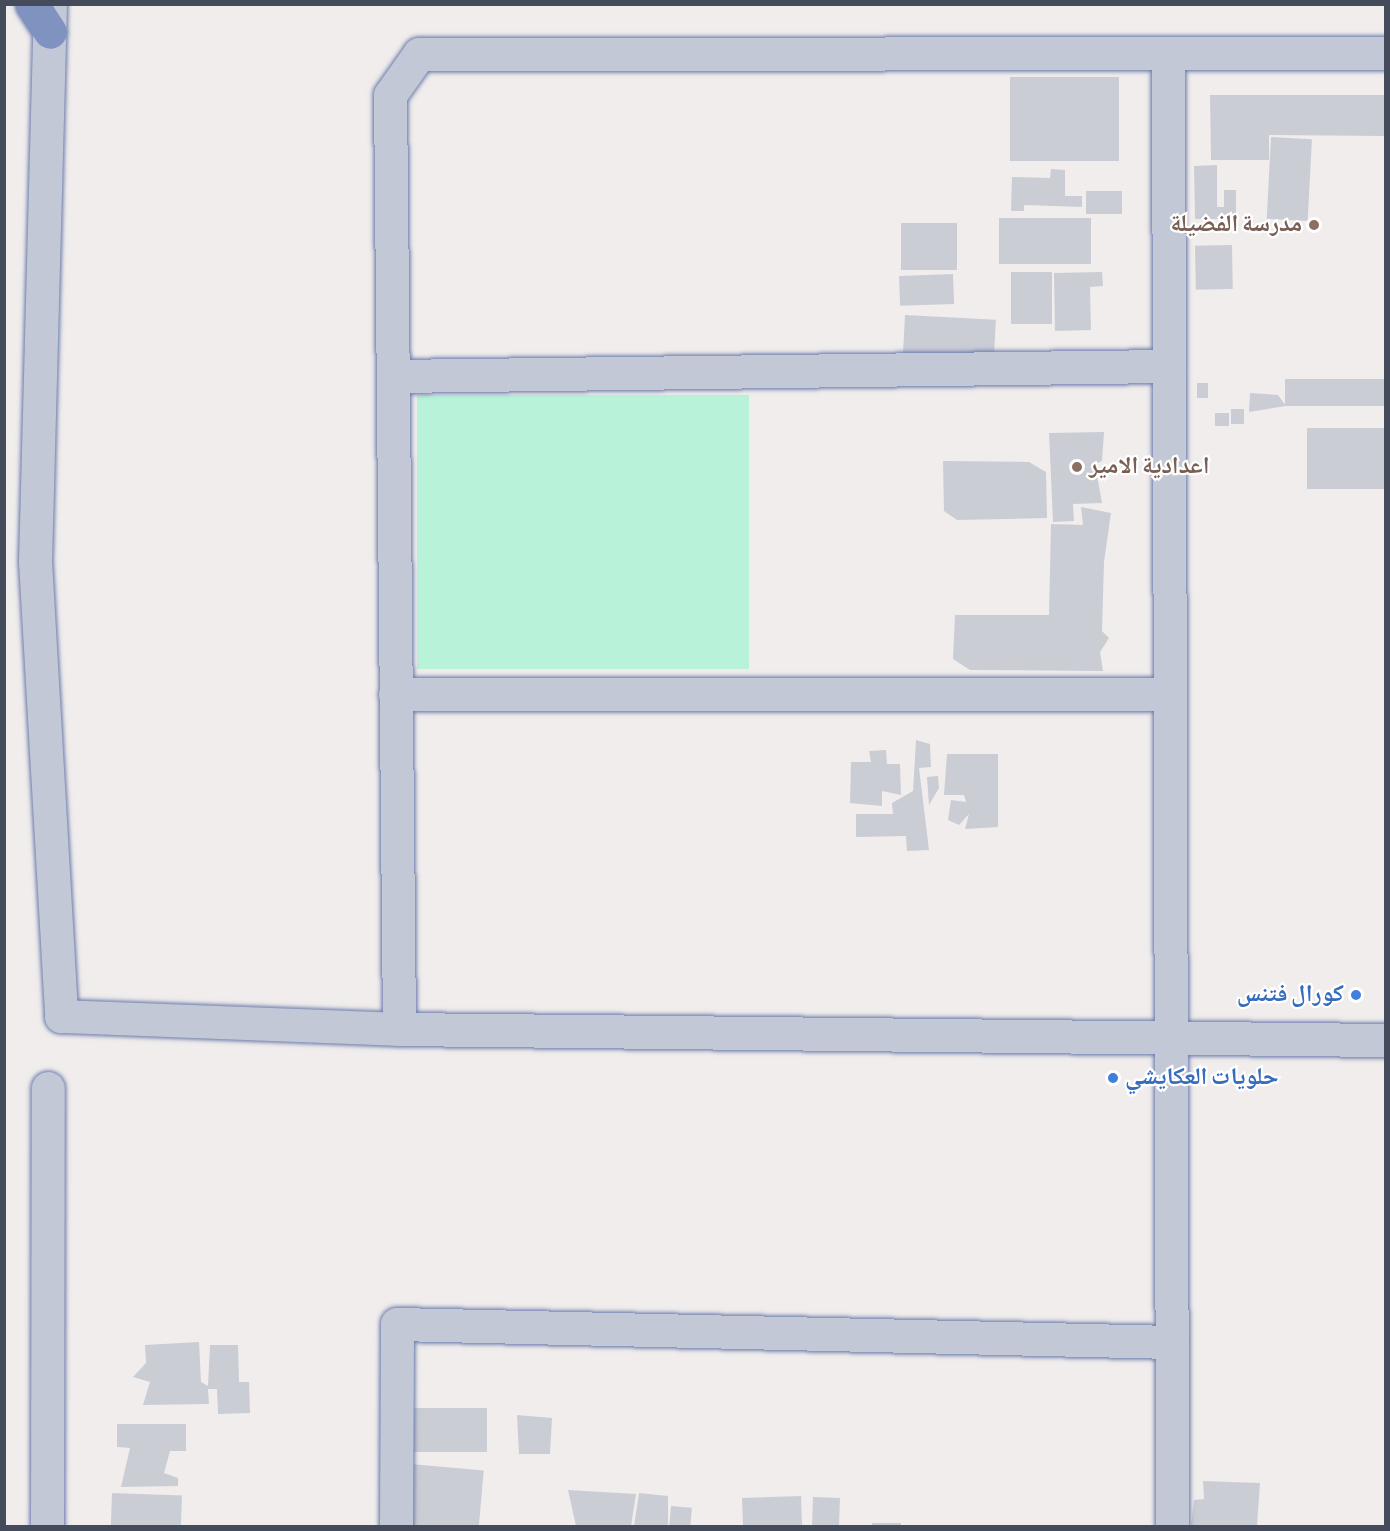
<!DOCTYPE html>
<meta charset="utf-8">
<style>
body{margin:0}
#map{position:relative;width:1390px;height:1531px;overflow:hidden;background:#f0edec;font-family:"Alegreya Sans","Noto Naskh Arabic",sans-serif}
div>[style]{position:absolute}
[style*='--x']{left:calc(var(--x)*1px);top:calc(var(--y)*1px);width:calc(var(--w)*1px);rotate:calc(var(--a)*1deg)}
.green>*{inset:0;background:#b7f2d9;transform-origin:0 0}
.building>*{inset:0;background:#cbcdd5;transform-origin:0 0}
.roads{filter:drop-shadow(0 0 2px #6c7dac) drop-shadow(0 0 2px #6c7dac)}
.minor>*{height:33px;margin:-16.5px;padding:0 16.5px;transform-origin:16.5px;border-radius:16.5px;background:#c2c8d5}
.highway>*{height:33px;margin:-16.5px;padding:0 16.5px;transform-origin:16.5px;border-radius:16.5px;background:#8093c0}
.dots>*{width:16px;height:16px;translate:-50% -50%;box-sizing:border-box;border:3px solid #fff;border-radius:50%}
span{translate:-50% -50%;white-space:nowrap;text-align:center;line-height:1.15;-webkit-text-stroke:4.5px #fff;paint-order:stroke}
.education-label{font-size:24px;color:#785e54;font-weight:700}
.right{translate:-100% -50%;text-align:right}
.left{translate:0 -50%;text-align:left}
.shop-label{font-size:24px;color:#366cbe;font-weight:700}
.frame{position:absolute;inset:0;border:6px solid #444c5b;pointer-events:none}
</style>
<div id="map">
<div class="green">
<i style="left:749px;top:395px;width:274px;height:332px;rotate:90deg"></i>
</div>
<div class="building">
<i style="left:1010px;top:77px;width:109px;height:84px"></i>
<i style="clip-path:polygon(1210px 95px,1386px 95px,1386px 136px,1269px 135px,1269px 160px,1211px 160px)"></i>
<i style="left:1271px;top:137px;width:41px;height:82px;rotate:3deg"></i>
<i style="clip-path:polygon(1217px 165px,1217px 207px,1224px 207px,1224px 190px,1236px 190px,1236px 219px,1195px 219px,1194px 166px)"></i>
<i style="clip-path:polygon(1051px 169px,1065px 170px,1065px 196px,1082px 196px,1082px 207px,1024px 205px,1024px 211px,1011px 211px,1012px 177px,1050px 178px)"></i>
<i style="left:1086px;top:191px;width:36px;height:23px"></i>
<i style="left:999px;top:218px;width:92px;height:46px"></i>
<i style="left:901px;top:223px;width:56px;height:47px"></i>
<i style="left:1232px;top:245px;width:44px;height:37px;rotate:89deg"></i>
<i style="left:1011px;top:272px;width:41px;height:52px"></i>
<i style="clip-path:polygon(1102px 272px,1103px 286px,1090px 287px,1091px 330px,1055px 331px,1054px 273px)"></i>
<i style="left:953px;top:274px;width:30px;height:54px;rotate:88deg"></i>
<i style="left:905px;top:315px;width:91px;height:40px;rotate:3deg"></i>
<i style="left:1285px;top:379px;width:101px;height:27px"></i>
<i style="left:1197px;top:383px;width:11px;height:15px"></i>
<i style="clip-path:polygon(1250px 393px,1278px 395px,1286px 406px,1249px 412px)"></i>
<i style="left:1231px;top:409px;width:13px;height:15px"></i>
<i style="left:1215px;top:413px;width:14px;height:13px"></i>
<i style="left:1307px;top:428px;width:79px;height:61px"></i>
<i style="clip-path:polygon(1104px 432px,1102px 461px,1095px 464px,1102px 503px,1073px 504px,1074px 521px,1053px 522px,1049px 433px)"></i>
<i style="clip-path:polygon(943px 461px,1029px 462px,1046px 472px,1047px 518px,957px 520px,944px 511px)"></i>
<i style="clip-path:polygon(1081px 507px,1111px 513px,1104px 562px,1102px 631px,1109px 638px,1100px 652px,1103px 671px,970px 670px,953px 659px,955px 615px,1049px 615px,1051px 524px,1083px 525px)"></i>
<i style="clip-path:polygon(916px 740px,930px 744px,931px 767px,919px 768px,929px 850px,907px 851px,906px 836px,856px 837px,856px 814px,893px 814px,892px 803px,913px 791px)"></i>
<i style="clip-path:polygon(886px 750px,887px 764px,900px 764px,901px 795px,882px 791px,882px 806px,850px 803px,851px 762px,871px 762px,869px 751px)"></i>
<i style="clip-path:polygon(947px 754px,998px 754px,998px 827px,965px 829px,969px 814px,959px 825px,948px 820px,951px 800px,966px 802px,964px 795px,944px 795px)"></i>
<i style="clip-path:polygon(938px 776px,939px 788px,929px 805px,927px 777px)"></i>
<i style="clip-path:polygon(199px 1342px,201px 1382px,208px 1386px,210px 1345px,238px 1345px,239px 1382px,249px 1382px,250px 1413px,218px 1414px,217px 1389px,208px 1389px,209px 1404px,143px 1405px,150px 1382px,133px 1377px,146px 1363px,145px 1345px)"></i>
<i style="left:408px;top:1408px;width:79px;height:44px"></i>
<i style="clip-path:polygon(517px 1415px,552px 1418px,550px 1454px,519px 1454px)"></i>
<i style="clip-path:polygon(117px 1424px,186px 1424px,186px 1451px,170px 1451px,164px 1473px,178px 1478px,178px 1486px,121px 1487px,130px 1448px,117px 1447px)"></i>
<i style="left:410px;top:1464px;width:74px;height:62px;rotate:5deg"></i>
<i style="clip-path:polygon(1203px 1481px,1260px 1483px,1257px 1526px,1191px 1526px,1194px 1500px,1204px 1499px)"></i>
<i style="clip-path:polygon(568px 1490px,636px 1494px,631px 1526px,576px 1526px)"></i>
<i style="left:112px;top:1493px;width:70px;height:33px;rotate:2deg"></i>
<i style="clip-path:polygon(639px 1493px,668px 1496px,668px 1526px,634px 1526px)"></i>
<i style="left:801px;top:1496px;width:30px;height:59px;rotate:88deg"></i>
<i style="left:813px;top:1497px;width:27px;height:29px;rotate:2deg"></i>
<i style="left:671px;top:1506px;width:21px;height:20px;rotate:5deg"></i>
<i style="left:872px;top:1523px;width:29px;height:3px"></i>
</div>
<div class="roads">
<div class="minor">
<i style="--x:50;--y:4;--w:557;--a:91.54"></i>
<i style="--x:35;--y:561;--w:456;--a:86.7"></i>
<i style="--x:61;--y:1016;--w:338;--a:2.2"></i>
<i style="--x:399;--y:1029;--w:987;--a:0.64"></i>
<i style="--x:1168;--y:53;--w:1473;--a:89.84"></i>
<i style="--x:393;--y:376;--w:776;--a:-0.74"></i>
<i style="--x:395;--y:694;--w:775;--a:0"></i>
<i style="--x:399;--y:1029;--w:934;--a:-90.55"></i>
<i style="--x:390;--y:95;--w:50;--a:-54.7"></i>
<i style="--x:419;--y:54;--w:967;--a:-0.06"></i>
<i style="--x:47;--y:1526;--w:438;--a:-89.9"></i>
<i style="--x:396;--y:1526;--w:202;--a:-89.7"></i>
<i style="--x:397;--y:1324;--w:774;--a:1.33"></i>
</div>
<div class="highway">
<i style="--x:32;--y:4;--w:33;--a:57"></i>
</div>
</div>
<div class="dots">
<i style="left:1314px;top:225px;background:#8d6e63"></i>
<i style="left:1077px;top:467px;background:#8d6e63"></i>
<i style="left:1356px;top:995px;background:#3f7fe0"></i>
<i style="left:1113px;top:1078px;background:#3f7fe0"></i>
</div>
<div class="education-label">
<span class="right" style="left:1302px;top:225px">مدرسة الفضيلة</span>
<span class="left" style="left:1089px;top:467px">اعدادية الامير</span>
</div>
<div class="shop-label">
<span class="right" style="left:1344px;top:995px">كورال فتنس</span>
<span class="left" style="left:1125px;top:1078px">حلويات العكايشي</span>
</div>
<div class="frame"></div>
</div>
